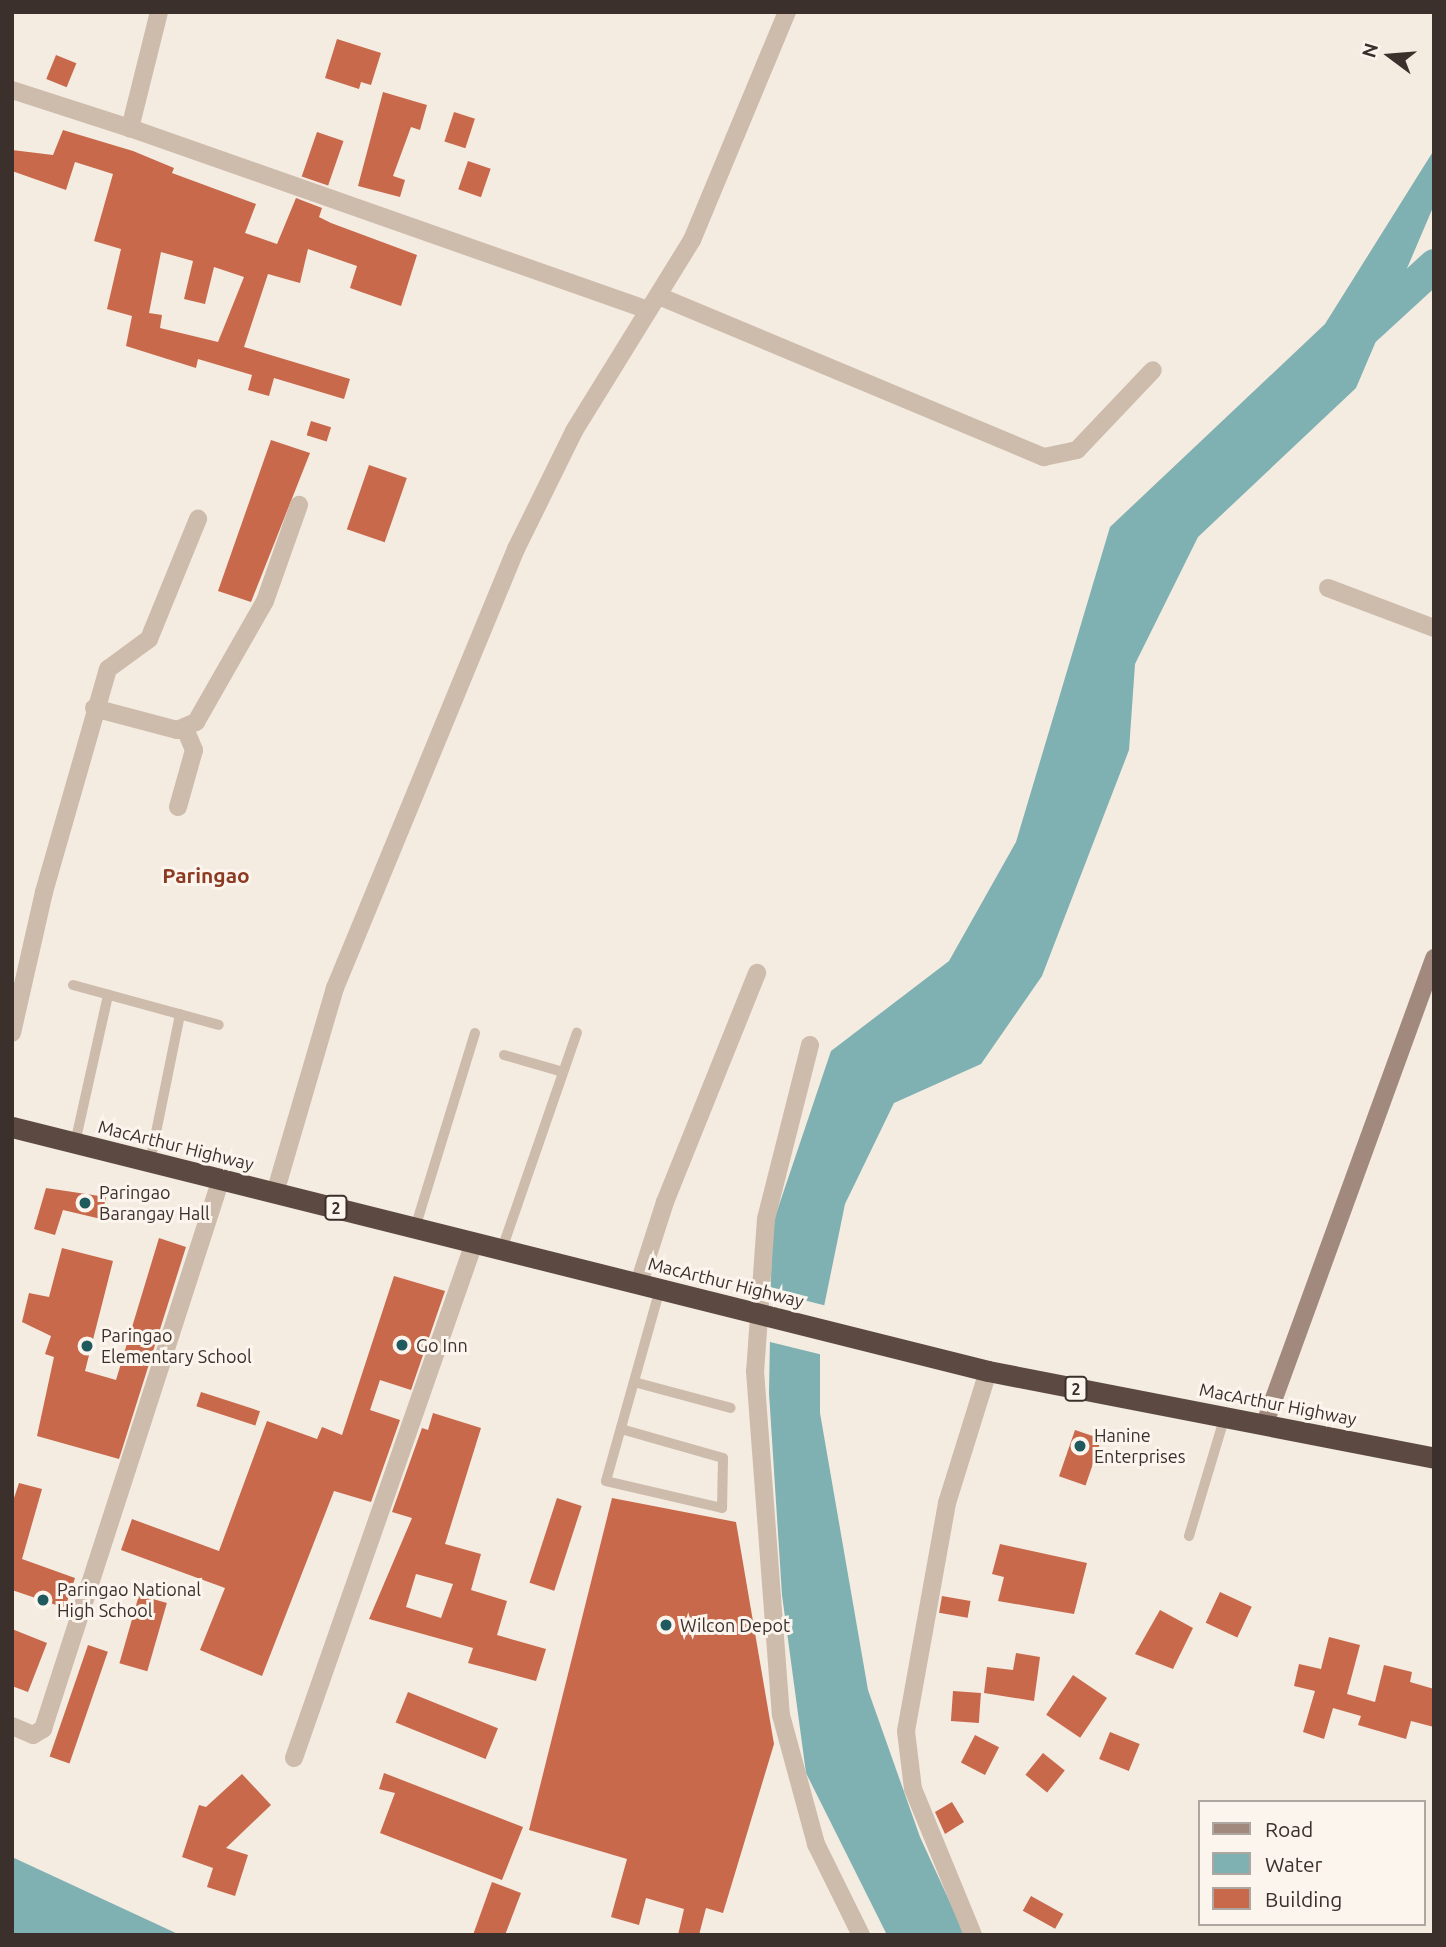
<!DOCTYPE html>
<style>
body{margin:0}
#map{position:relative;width:1446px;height:1947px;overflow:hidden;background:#f4ebe1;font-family:Ubuntu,sans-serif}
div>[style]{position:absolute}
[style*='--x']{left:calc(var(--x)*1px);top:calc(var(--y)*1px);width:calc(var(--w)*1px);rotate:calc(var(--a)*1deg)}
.water>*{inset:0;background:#7fb0b2}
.pier>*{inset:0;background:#f4ebe1}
.river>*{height:33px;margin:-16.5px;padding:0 16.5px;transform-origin:16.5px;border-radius:16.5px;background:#7fb0b2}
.building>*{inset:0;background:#c8694b;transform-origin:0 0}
.lane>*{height:10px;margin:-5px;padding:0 5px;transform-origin:5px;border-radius:5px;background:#cdbbac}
.street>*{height:18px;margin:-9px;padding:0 9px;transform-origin:9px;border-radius:9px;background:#cdbbac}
.secondary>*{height:18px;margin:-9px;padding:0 9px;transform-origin:9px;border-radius:9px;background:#a18a7d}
.highway>*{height:21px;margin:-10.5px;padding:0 10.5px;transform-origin:10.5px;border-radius:10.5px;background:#5c4a42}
.dots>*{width:19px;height:19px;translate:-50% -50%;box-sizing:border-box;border:4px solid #fbf5ee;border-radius:50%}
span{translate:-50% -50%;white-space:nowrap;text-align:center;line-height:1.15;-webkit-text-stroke:6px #fbf5ee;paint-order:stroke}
.shield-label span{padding:2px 5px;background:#fbf5ee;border:2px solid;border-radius:5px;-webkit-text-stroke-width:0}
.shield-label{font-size:16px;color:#3b302b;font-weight:700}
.street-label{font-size:18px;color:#3b302b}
.poi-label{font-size:18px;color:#3b302b}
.left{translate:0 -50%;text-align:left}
.quarter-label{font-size:21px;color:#8c3b22;font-weight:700}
.frame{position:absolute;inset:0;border:14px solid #3b302b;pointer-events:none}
.legend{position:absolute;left:1198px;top:1800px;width:228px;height:126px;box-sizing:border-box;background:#fbf5ee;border:2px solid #aea6a0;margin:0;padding:9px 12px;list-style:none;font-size:21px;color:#3b302b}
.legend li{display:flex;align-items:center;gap:14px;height:35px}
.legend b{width:35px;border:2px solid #aea6a0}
.north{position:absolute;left:1355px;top:21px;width:70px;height:70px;-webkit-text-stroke:5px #fbf5ee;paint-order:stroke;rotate:286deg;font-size:19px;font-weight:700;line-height:28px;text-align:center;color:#3b302b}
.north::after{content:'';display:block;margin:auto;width:24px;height:32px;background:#3b302b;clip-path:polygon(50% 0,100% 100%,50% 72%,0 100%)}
</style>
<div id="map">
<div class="water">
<i style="clip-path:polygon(1434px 150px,1434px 205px,1356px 388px,1198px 537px,1135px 664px,1129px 750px,1042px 976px,981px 1064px,894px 1103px,845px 1204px,820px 1326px,820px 1413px,868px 1690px,920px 1837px,965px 1935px,887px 1935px,806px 1773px,782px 1595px,769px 1393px,772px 1226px,831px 1051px,949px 961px,1016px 842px,1110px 527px,1325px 324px)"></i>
<i style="clip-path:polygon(12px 1857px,165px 1928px,180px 1935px,12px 1935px)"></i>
</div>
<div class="pier">
<i style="clip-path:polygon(772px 1292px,827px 1306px,823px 1355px,766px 1341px)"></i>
</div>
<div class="river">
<i style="--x:1361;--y:332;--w:99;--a:-42.5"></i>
</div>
<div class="building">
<i style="clip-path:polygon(337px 39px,381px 53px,371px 85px,361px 82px,359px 89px,325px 78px)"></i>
<i style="left:56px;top:55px;width:22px;height:26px;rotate:22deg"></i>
<i style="clip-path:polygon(383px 92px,427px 105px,420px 130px,411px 127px,393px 176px,405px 180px,400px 197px,358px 186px)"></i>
<i style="left:454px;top:112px;width:22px;height:31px;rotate:18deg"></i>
<i style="clip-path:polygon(evenodd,63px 130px,133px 151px,174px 168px,172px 173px,256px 204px,245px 233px,277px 244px,296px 198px,322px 208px,319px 217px,331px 223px,417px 255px,401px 306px,350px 288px,357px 266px,308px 249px,300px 283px,268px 274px,244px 347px,350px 379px,344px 399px,274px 378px,269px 396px,248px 390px,252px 375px,198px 359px,196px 368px,126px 346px,132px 316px,107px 309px,121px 249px,94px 241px,113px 174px,75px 162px,66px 190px,12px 171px,12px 150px,53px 155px,63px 130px,161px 252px,193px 261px,184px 299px,205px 304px,214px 267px,244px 277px,218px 342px,160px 328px,162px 315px,149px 313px,161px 252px)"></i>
<i style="left:317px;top:132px;width:28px;height:47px;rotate:19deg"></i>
<i style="left:468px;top:161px;width:24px;height:30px;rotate:19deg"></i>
<i style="left:311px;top:421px;width:21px;height:15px;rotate:17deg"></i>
<i style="clip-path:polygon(271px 440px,310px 453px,251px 602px,218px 591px)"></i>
<i style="left:369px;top:465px;width:40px;height:68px;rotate:19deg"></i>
<i style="clip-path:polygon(46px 1188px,106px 1197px,101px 1219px,63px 1210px,55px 1235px,34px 1229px)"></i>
<i style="clip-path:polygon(159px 1238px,186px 1247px,119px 1459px,37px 1436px,54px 1357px,45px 1354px,51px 1336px,22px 1322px,29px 1293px,49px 1297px,62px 1248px,113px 1261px,85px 1371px,116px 1380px)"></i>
<i style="clip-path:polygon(394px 1276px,445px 1291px,411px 1390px,380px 1380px,370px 1410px,400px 1420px,371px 1502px,334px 1491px,262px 1676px,200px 1650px,225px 1588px,121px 1550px,132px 1519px,219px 1551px,267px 1421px,317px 1439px,322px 1427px,342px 1435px)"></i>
<i style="left:201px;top:1392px;width:62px;height:15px;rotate:18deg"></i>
<i style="clip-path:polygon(evenodd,433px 1413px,481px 1428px,445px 1544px,481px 1554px,471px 1590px,507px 1601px,497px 1635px,546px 1649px,536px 1681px,468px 1663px,473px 1648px,369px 1619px,412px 1518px,392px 1512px,422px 1428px,428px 1430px,433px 1413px,416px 1574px,453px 1584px,441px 1618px,406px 1607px,416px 1574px)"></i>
<i style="left:1075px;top:1430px;width:28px;height:49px;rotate:19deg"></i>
<i style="clip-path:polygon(19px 1483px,42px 1489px,22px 1559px,75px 1578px,65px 1608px,12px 1590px,12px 1504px)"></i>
<i style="left:557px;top:1498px;width:26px;height:89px;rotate:18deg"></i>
<i style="clip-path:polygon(612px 1498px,736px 1522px,774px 1744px,723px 1913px,706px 1908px,699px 1935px,678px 1935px,684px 1909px,646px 1898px,639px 1925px,611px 1917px,627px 1859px,529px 1830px)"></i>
<i style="clip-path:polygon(1000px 1544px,1087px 1563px,1074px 1614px,998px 1601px,1004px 1577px,992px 1574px)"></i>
<i style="left:1220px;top:1592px;width:35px;height:34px;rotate:25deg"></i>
<i style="left:139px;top:1595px;width:29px;height:71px;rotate:16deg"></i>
<i style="left:942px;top:1596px;width:29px;height:17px;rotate:10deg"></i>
<i style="clip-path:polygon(1160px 1610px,1193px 1628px,1173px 1669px,1135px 1654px)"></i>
<i style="clip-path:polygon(12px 1629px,47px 1643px,28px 1692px,12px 1686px)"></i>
<i style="clip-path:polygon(1329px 1637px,1360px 1645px,1347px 1694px,1375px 1702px,1384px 1665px,1412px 1672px,1410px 1682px,1434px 1689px,1434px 1727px,1411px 1721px,1406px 1739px,1358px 1725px,1361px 1716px,1333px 1708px,1324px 1739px,1303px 1732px,1315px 1691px,1294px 1686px,1299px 1664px,1321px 1669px)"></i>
<i style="left:88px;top:1645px;width:21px;height:118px;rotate:19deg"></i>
<i style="clip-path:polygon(1016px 1653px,1040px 1657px,1034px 1701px,984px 1693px,987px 1667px,1013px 1670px)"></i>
<i style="left:1073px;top:1675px;width:41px;height:48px;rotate:34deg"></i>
<i style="left:953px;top:1691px;width:28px;height:30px;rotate:4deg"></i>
<i style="left:408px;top:1692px;width:97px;height:33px;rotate:22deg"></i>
<i style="left:1110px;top:1732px;width:32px;height:29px;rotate:22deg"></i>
<i style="left:975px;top:1735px;width:27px;height:31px;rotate:27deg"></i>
<i style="left:1043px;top:1753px;width:28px;height:28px;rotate:39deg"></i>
<i style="clip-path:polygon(384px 1773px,523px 1827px,502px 1880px,380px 1833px,395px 1793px,379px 1789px)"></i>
<i style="clip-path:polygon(242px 1774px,271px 1805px,226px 1848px,248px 1855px,235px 1896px,207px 1887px,213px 1868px,182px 1857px,199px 1805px,206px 1807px)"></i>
<i style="clip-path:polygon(952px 1802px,964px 1822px,945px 1834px,935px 1812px)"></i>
<i style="clip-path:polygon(492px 1882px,521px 1893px,505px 1935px,473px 1935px)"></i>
<i style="left:1031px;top:1896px;width:37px;height:17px;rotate:29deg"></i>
</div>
<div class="lane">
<i style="--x:73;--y:985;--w:151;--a:15.3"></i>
<i style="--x:504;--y:1055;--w:61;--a:16.1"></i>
<i style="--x:75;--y:1143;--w:152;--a:-77.4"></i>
<i style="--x:150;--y:1162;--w:151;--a:-78.5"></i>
<i style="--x:415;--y:1228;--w:204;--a:-72.9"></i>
<i style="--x:502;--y:1249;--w:229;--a:-70.9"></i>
<i style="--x:634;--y:1382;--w:100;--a:15"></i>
<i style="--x:621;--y:1429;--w:106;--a:15.9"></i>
<i style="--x:723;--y:1458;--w:50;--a:91.1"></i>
<i style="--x:722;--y:1508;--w:119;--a:-166.9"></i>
<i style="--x:606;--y:1481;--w:199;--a:-74.3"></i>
<i style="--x:1189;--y:1536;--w:125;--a:-73.3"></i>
</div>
<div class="street">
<i style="--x:159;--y:12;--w:120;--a:104"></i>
<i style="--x:130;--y:128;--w:546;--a:19.36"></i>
<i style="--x:12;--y:90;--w:124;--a:17.9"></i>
<i style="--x:661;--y:297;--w:415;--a:22.7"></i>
<i style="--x:1044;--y:457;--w:34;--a:-12"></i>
<i style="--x:1077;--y:450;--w:110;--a:-46.5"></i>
<i style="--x:1328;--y:588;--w:113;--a:20.7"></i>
<i style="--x:94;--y:708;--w:86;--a:14.8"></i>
<i style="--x:177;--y:730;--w:21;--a:-23"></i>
<i style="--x:196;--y:722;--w:139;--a:-60.3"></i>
<i style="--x:265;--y:601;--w:102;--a:-70.5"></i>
<i style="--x:178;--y:807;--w:59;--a:-74.3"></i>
<i style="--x:194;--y:750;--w:23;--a:-113"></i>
<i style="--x:12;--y:1033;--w:145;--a:-77.2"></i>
<i style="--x:44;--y:892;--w:232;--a:-74"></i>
<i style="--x:108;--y:669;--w:51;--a:-36.2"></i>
<i style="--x:149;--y:639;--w:130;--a:-67.8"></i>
<i style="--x:810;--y:1045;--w:179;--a:104.2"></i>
<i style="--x:766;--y:1219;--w:152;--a:94.1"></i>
<i style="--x:755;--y:1371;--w:345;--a:85.7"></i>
<i style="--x:781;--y:1715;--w:134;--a:74.8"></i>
<i style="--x:816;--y:1844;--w:102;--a:63.7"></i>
<i style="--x:275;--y:1193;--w:214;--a:-73.7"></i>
<i style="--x:335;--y:988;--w:475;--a:-67.6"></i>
<i style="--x:516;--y:549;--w:131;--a:-63.8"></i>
<i style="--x:574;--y:431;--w:225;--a:-58.3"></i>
<i style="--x:692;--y:240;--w:247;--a:-67.4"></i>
<i style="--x:639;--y:1283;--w:85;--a:-72.2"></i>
<i style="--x:665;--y:1202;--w:247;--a:-68.1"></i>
<i style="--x:12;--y:1726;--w:23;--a:23"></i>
<i style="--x:33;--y:1735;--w:12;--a:-31"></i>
<i style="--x:43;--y:1729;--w:578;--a:-72.07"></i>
<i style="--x:294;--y:1758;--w:546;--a:-70.73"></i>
<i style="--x:973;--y:1935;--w:158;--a:-112.3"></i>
<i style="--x:913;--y:1789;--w:58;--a:-96.9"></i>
<i style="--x:906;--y:1731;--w:232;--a:-79.8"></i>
<i style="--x:947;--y:1503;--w:138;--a:-72.7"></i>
</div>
<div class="secondary">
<i style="--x:1265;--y:1423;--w:495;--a:-70"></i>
</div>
<div class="highway">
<i style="--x:12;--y:1127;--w:1006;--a:14.04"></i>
<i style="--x:988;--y:1371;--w:454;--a:11"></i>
</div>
<div class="dots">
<i style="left:85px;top:1203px;background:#1f5a5e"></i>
<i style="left:402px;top:1345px;background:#1f5a5e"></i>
<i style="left:87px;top:1346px;background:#1f5a5e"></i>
<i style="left:1080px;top:1446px;background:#1f5a5e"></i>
<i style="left:43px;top:1600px;background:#1f5a5e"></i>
<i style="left:666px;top:1625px;background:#1f5a5e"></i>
</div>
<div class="shield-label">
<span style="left:336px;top:1208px">2</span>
<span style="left:1076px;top:1389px">2</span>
</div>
<div class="street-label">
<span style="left:176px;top:1145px;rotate:14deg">MacArthur Highway</span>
<span style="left:726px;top:1282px;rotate:14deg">MacArthur Highway</span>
<span style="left:1278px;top:1404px;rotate:11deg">MacArthur Highway</span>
</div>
<div class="poi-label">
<span class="left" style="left:99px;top:1203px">Paringao<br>Barangay Hall</span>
<span class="left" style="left:101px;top:1346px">Paringao<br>Elementary School</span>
<span class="left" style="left:416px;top:1345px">Go Inn</span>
<span class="left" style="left:1094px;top:1446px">Hanine<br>Enterprises</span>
<span class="left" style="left:57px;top:1600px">Paringao National<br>High School</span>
<span class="left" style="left:680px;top:1625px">Wilcon Depot</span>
</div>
<div class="quarter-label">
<span style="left:206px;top:875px">Paringao</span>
</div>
<div class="frame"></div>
<ul class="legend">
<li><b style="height:9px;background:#a18a7d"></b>Road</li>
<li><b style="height:19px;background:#7fb0b2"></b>Water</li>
<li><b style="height:19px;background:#c8694b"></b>Building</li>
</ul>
<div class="north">N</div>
</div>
